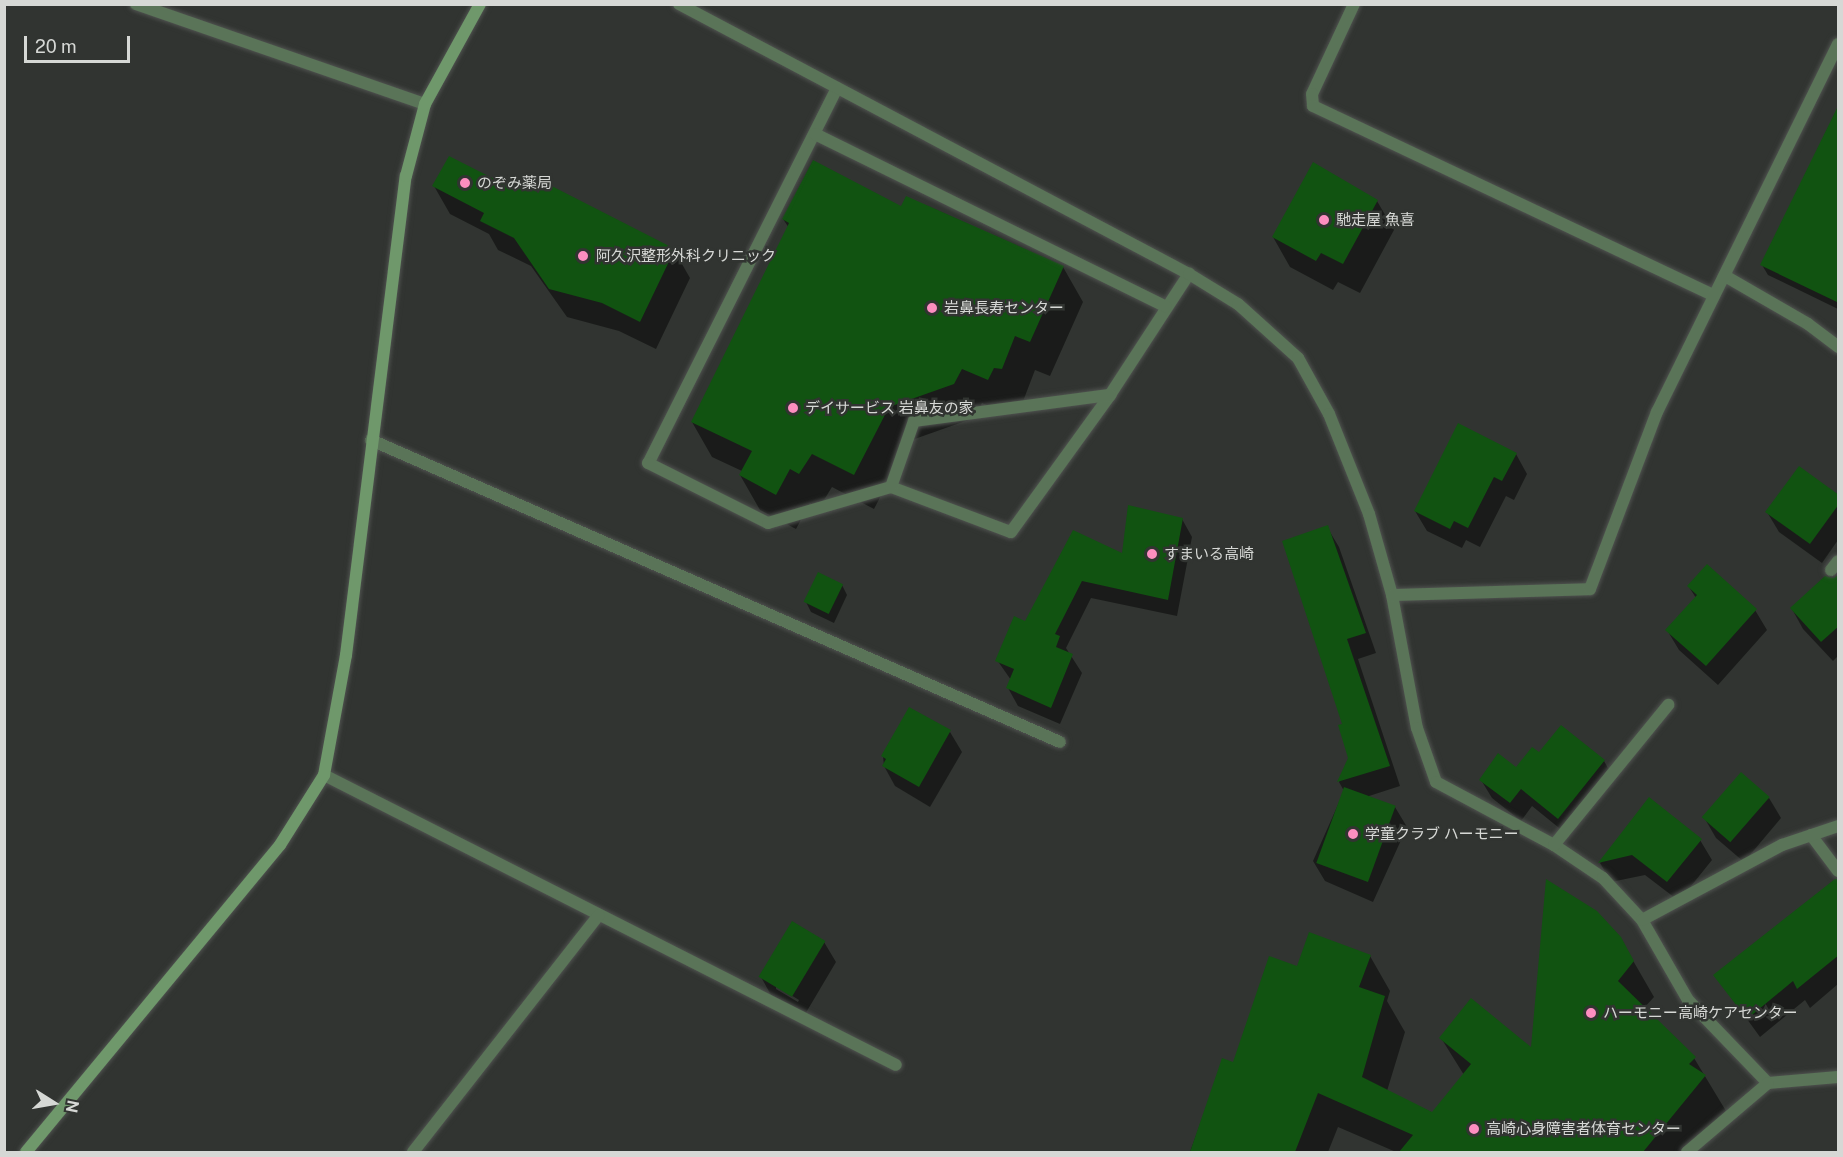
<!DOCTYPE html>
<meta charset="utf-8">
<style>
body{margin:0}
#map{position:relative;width:1843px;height:1157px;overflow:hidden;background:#313431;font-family:"Public Sans","Noto Sans JP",sans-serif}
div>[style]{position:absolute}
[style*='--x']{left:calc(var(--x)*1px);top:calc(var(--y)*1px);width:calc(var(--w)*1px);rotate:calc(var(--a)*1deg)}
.shadow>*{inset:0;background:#0007}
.building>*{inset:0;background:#115311;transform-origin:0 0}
.roads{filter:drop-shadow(0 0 2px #4f524f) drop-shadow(0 0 2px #4f524f)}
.lane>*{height:12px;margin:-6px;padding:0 6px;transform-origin:6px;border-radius:6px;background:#5a7458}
.street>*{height:12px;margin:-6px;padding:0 6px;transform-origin:6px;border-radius:6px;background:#5a7458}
.secondary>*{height:12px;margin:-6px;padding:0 6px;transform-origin:6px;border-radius:6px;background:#6f986b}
.dots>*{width:16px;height:16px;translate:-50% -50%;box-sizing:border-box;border:3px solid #313431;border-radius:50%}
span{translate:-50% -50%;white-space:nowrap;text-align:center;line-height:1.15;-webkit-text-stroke:5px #313431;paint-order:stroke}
.poi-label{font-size:15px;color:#d6d8d5}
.left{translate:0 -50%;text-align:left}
.frame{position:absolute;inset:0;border:6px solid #d6d8d5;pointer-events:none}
.north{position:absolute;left:24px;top:1073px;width:60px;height:60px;-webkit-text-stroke:4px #313431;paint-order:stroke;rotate:101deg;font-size:16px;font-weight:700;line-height:24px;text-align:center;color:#d6d8d5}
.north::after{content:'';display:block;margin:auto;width:21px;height:27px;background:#d6d8d5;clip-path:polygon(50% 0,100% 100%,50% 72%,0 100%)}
.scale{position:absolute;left:24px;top:36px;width:106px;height:27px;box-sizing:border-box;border:3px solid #d6d8d5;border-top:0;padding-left:8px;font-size:18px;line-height:21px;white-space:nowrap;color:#d6d8d5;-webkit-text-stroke:4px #313431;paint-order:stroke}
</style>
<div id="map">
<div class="shadow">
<i style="clip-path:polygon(1838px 107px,1838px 309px,1768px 275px,1762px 265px)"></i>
<i style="clip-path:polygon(434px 186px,515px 191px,674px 250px,690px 278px,656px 349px,619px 331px,567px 317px,531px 266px,498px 250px,489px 234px,450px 214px)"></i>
<i style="clip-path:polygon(1377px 201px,1394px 230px,1360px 293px,1338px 282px,1333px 290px,1290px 267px,1273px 237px)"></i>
<i style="clip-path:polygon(902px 208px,1063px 267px,1083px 302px,1050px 376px,1035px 370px,1022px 404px,1008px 414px,982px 403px,974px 418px,909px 441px,874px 509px,832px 487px,819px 508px,810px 503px,796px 529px,760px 510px,740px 475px,742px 471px,712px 457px,692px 422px,789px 228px,783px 219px)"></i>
<i style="clip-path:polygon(1516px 454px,1527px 474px,1514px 500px,1506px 496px,1480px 547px,1466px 540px,1462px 548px,1427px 531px,1415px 511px)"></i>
<i style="clip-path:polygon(1838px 497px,1838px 540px,1822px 563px,1779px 532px,1767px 512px)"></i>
<i style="clip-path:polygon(1182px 519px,1192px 537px,1177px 616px,1091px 598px,1066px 648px,1082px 673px,1060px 724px,1018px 706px,1008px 688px,1011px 680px,997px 660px,1026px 623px,1073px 532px,1123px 556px)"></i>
<i style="clip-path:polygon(1327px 527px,1339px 547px,1376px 653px,1358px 659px,1400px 786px,1366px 797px,1395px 807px,1407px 827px,1373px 902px,1325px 881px,1313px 861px,1344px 791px,1339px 782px,1350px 758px)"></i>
<i style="clip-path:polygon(842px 585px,847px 595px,834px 623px,811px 612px,806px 602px)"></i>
<i style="clip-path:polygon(1689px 587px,1755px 610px,1767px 630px,1718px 685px,1679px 650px,1667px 630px,1696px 598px)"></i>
<i style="clip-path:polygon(1838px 590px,1838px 656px,1833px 661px,1803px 629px,1792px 609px)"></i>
<i style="clip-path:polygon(950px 732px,962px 752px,930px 807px,895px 786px,884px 766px,883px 756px)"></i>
<i style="clip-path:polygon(1604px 761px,1614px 779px,1569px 836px,1532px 806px,1521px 821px,1492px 798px,1481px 780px,1516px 769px)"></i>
<i style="clip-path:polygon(1769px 798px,1781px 818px,1744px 862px,1716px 838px,1705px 819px)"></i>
<i style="clip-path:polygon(1649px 799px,1700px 840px,1712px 860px,1679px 901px,1645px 875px,1611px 882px,1600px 863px)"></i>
<i style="clip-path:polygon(1838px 895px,1838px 984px,1810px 1008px,1805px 1000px,1760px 1037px,1715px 975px)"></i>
<i style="clip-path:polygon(1620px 938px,1654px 997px,1644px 1008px,1694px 1058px,1726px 1111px,1692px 1152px,1396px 1152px,1338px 1127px,1328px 1152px,1190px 1152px,1223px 1060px,1234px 1064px,1298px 968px,1370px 956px,1390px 991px,1387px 1001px,1405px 1032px,1387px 1091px,1433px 1113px,1464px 1075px,1441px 1038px,1533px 1049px)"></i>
<i style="clip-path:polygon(evenodd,824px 942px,836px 962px,804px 1016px,772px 997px,761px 977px,824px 942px,776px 986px,799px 1000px,798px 1002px,776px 989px,776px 986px)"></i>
</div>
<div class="building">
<i style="clip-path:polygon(1839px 104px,1839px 303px,1760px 265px)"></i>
<i style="clip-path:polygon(449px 156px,514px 189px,519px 186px,533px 188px,538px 179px,675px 249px,640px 322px,602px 303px,549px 289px,514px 238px,480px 221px,484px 213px,432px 186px)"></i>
<i style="clip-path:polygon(813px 160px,901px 206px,906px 196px,1064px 266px,1030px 342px,1015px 336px,1002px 369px,994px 368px,988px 380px,962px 369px,954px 384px,889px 407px,854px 475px,812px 454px,799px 474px,790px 469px,776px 495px,739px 475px,752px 451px,691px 422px,789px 223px,782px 219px)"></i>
<i style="clip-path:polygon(1313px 162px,1378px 200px,1343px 264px,1321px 253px,1316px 261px,1272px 237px)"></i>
<i style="clip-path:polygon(1458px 423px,1517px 453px,1502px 481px,1494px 477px,1468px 528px,1454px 521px,1450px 529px,1414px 511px)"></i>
<i style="clip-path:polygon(1799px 466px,1839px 495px,1839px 504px,1810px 544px,1765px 512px)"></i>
<i style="clip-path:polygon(1128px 505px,1183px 518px,1168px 600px,1082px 581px,1055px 634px,1060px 636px,1056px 647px,1073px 654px,1051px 708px,1006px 688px,1014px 669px,995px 661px,1014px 616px,1025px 621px,1073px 530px,1122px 553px)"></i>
<i style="clip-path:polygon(1328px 525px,1366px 633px,1347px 639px,1390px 766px,1337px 782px,1348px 758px,1338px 725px,1342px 724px,1282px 541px)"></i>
<i style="clip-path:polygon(1707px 564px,1757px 609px,1706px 666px,1665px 630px,1697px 595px,1687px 586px)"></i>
<i style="left:818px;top:572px;width:28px;height:33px;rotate:26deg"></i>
<i style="clip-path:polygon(1839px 574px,1839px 626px,1821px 642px,1790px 608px,1825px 576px,1834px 578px)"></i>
<i style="clip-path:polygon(909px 707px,951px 730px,919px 787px,882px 766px,886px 759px,881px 756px)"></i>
<i style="clip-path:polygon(1561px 725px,1605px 760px,1558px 819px,1521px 789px,1510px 803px,1479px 780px,1498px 753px,1516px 767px,1532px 747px,1539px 752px)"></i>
<i style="left:1741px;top:772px;width:38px;height:60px;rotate:41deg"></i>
<i style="left:1344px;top:787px;width:55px;height:81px;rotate:20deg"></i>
<i style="clip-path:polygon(1649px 797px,1702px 839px,1667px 882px,1632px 855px,1598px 863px)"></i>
<i style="clip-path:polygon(1546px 879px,1597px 911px,1621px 937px,1634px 961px,1618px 981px,1696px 1057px,1689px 1064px,1706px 1075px,1643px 1152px,1399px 1152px,1413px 1135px,1318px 1093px,1295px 1152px,1190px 1152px,1222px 1058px,1233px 1062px,1269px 956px,1297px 966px,1309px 932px,1371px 955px,1359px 987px,1385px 996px,1362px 1077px,1432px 1112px,1471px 1064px,1439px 1038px,1471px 998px,1531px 1047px)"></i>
<i style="clip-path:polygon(1835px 879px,1839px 879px,1839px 955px,1797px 989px,1793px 981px,1747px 1019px,1713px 975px)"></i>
<i style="left:792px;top:921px;width:39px;height:65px;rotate:31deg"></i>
</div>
<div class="roads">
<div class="lane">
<i style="--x:837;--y:88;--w:420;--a:116.7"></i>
<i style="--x:648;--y:463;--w:134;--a:26.6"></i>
<i style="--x:768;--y:523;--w:128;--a:-16.3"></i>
<i style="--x:891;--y:487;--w:128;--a:20.6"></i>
<i style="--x:1011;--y:532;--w:169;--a:-54.1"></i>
<i style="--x:1110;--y:395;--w:145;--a:-56.9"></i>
<i style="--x:815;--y:134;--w:391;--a:26.2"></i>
<i style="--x:891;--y:487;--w:70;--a:-70.8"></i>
<i style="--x:914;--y:421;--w:198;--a:-7.6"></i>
</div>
<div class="street">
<i style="--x:136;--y:4;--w:306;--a:19.1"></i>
<i style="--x:679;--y:4;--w:577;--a:27.9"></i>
<i style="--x:1189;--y:274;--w:57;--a:31.5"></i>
<i style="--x:1238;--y:304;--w:81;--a:42"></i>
<i style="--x:1298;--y:358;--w:64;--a:61"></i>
<i style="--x:1329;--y:414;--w:108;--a:68.2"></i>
<i style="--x:1369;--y:514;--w:84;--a:74.1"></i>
<i style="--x:1392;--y:595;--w:135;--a:79.4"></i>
<i style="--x:1417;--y:728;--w:57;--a:70.6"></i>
<i style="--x:1436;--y:782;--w:134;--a:28.1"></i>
<i style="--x:1554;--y:845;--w:59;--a:34"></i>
<i style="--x:1603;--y:878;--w:57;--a:47.1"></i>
<i style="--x:1642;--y:920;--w:92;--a:60.1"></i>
<i style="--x:1688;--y:1000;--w:115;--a:46.1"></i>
<i style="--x:1768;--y:1083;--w:70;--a:-4.9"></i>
<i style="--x:1354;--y:4;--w:99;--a:115"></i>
<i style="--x:1312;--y:94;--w:12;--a:85"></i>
<i style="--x:1313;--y:106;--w:441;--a:25.3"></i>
<i style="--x:1725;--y:276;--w:96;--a:30"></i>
<i style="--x:1808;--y:324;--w:38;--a:37"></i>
<i style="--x:371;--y:440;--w:752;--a:23.67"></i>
<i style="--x:1831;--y:570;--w:11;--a:-52"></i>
<i style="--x:1392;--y:595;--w:198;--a:-1.7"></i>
<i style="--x:1590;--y:589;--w:189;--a:-69.3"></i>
<i style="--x:1657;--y:412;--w:410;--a:-63.8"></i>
<i style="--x:324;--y:775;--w:641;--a:26.88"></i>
<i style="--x:1811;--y:835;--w:45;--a:53.1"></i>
<i style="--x:1554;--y:845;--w:181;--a:-50.8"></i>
<i style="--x:1642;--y:920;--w:159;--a:-28.2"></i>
<i style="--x:1782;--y:845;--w:59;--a:-18.7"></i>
<i style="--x:413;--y:1152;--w:301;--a:-51.9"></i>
<i style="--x:1687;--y:1152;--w:106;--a:-40.4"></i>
</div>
<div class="secondary">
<i style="--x:26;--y:1152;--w:398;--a:-50.4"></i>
<i style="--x:280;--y:845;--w:83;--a:-57.8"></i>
<i style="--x:324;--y:775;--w:122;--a:-79.6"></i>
<i style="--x:346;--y:655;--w:483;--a:-82.9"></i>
<i style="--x:406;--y:176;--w:74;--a:-75.2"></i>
<i style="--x:425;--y:104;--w:114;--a:-61.2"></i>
</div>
</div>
<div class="dots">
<i style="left:465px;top:183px;background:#fd8ec0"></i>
<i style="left:1324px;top:220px;background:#fd8ec0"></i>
<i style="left:583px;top:256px;background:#fd8ec0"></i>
<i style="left:932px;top:308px;background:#fd8ec0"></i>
<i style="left:793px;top:408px;background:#fd8ec0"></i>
<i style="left:1152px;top:554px;background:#fd8ec0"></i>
<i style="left:1353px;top:834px;background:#fd8ec0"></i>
<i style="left:1591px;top:1013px;background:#fd8ec0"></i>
<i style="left:1474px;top:1129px;background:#fd8ec0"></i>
</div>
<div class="poi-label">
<span class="left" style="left:477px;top:183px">のぞみ薬局</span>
<span class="left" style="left:1336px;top:220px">馳走屋 魚喜</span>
<span class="left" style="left:596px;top:256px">阿久沢整形外科クリニック</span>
<span class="left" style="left:944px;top:308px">岩鼻長寿センター</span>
<span class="left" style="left:805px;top:408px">デイサービス 岩鼻友の家</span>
<span class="left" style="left:1164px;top:554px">すまいる高崎</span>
<span class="left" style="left:1365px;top:834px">学童クラブ ハーモニー</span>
<span class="left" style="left:1603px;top:1013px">ハーモニー高崎ケアセンター</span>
<span class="left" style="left:1486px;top:1129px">高崎心身障害者体育センター</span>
</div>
<div class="frame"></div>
<div class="north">N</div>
<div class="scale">20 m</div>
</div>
